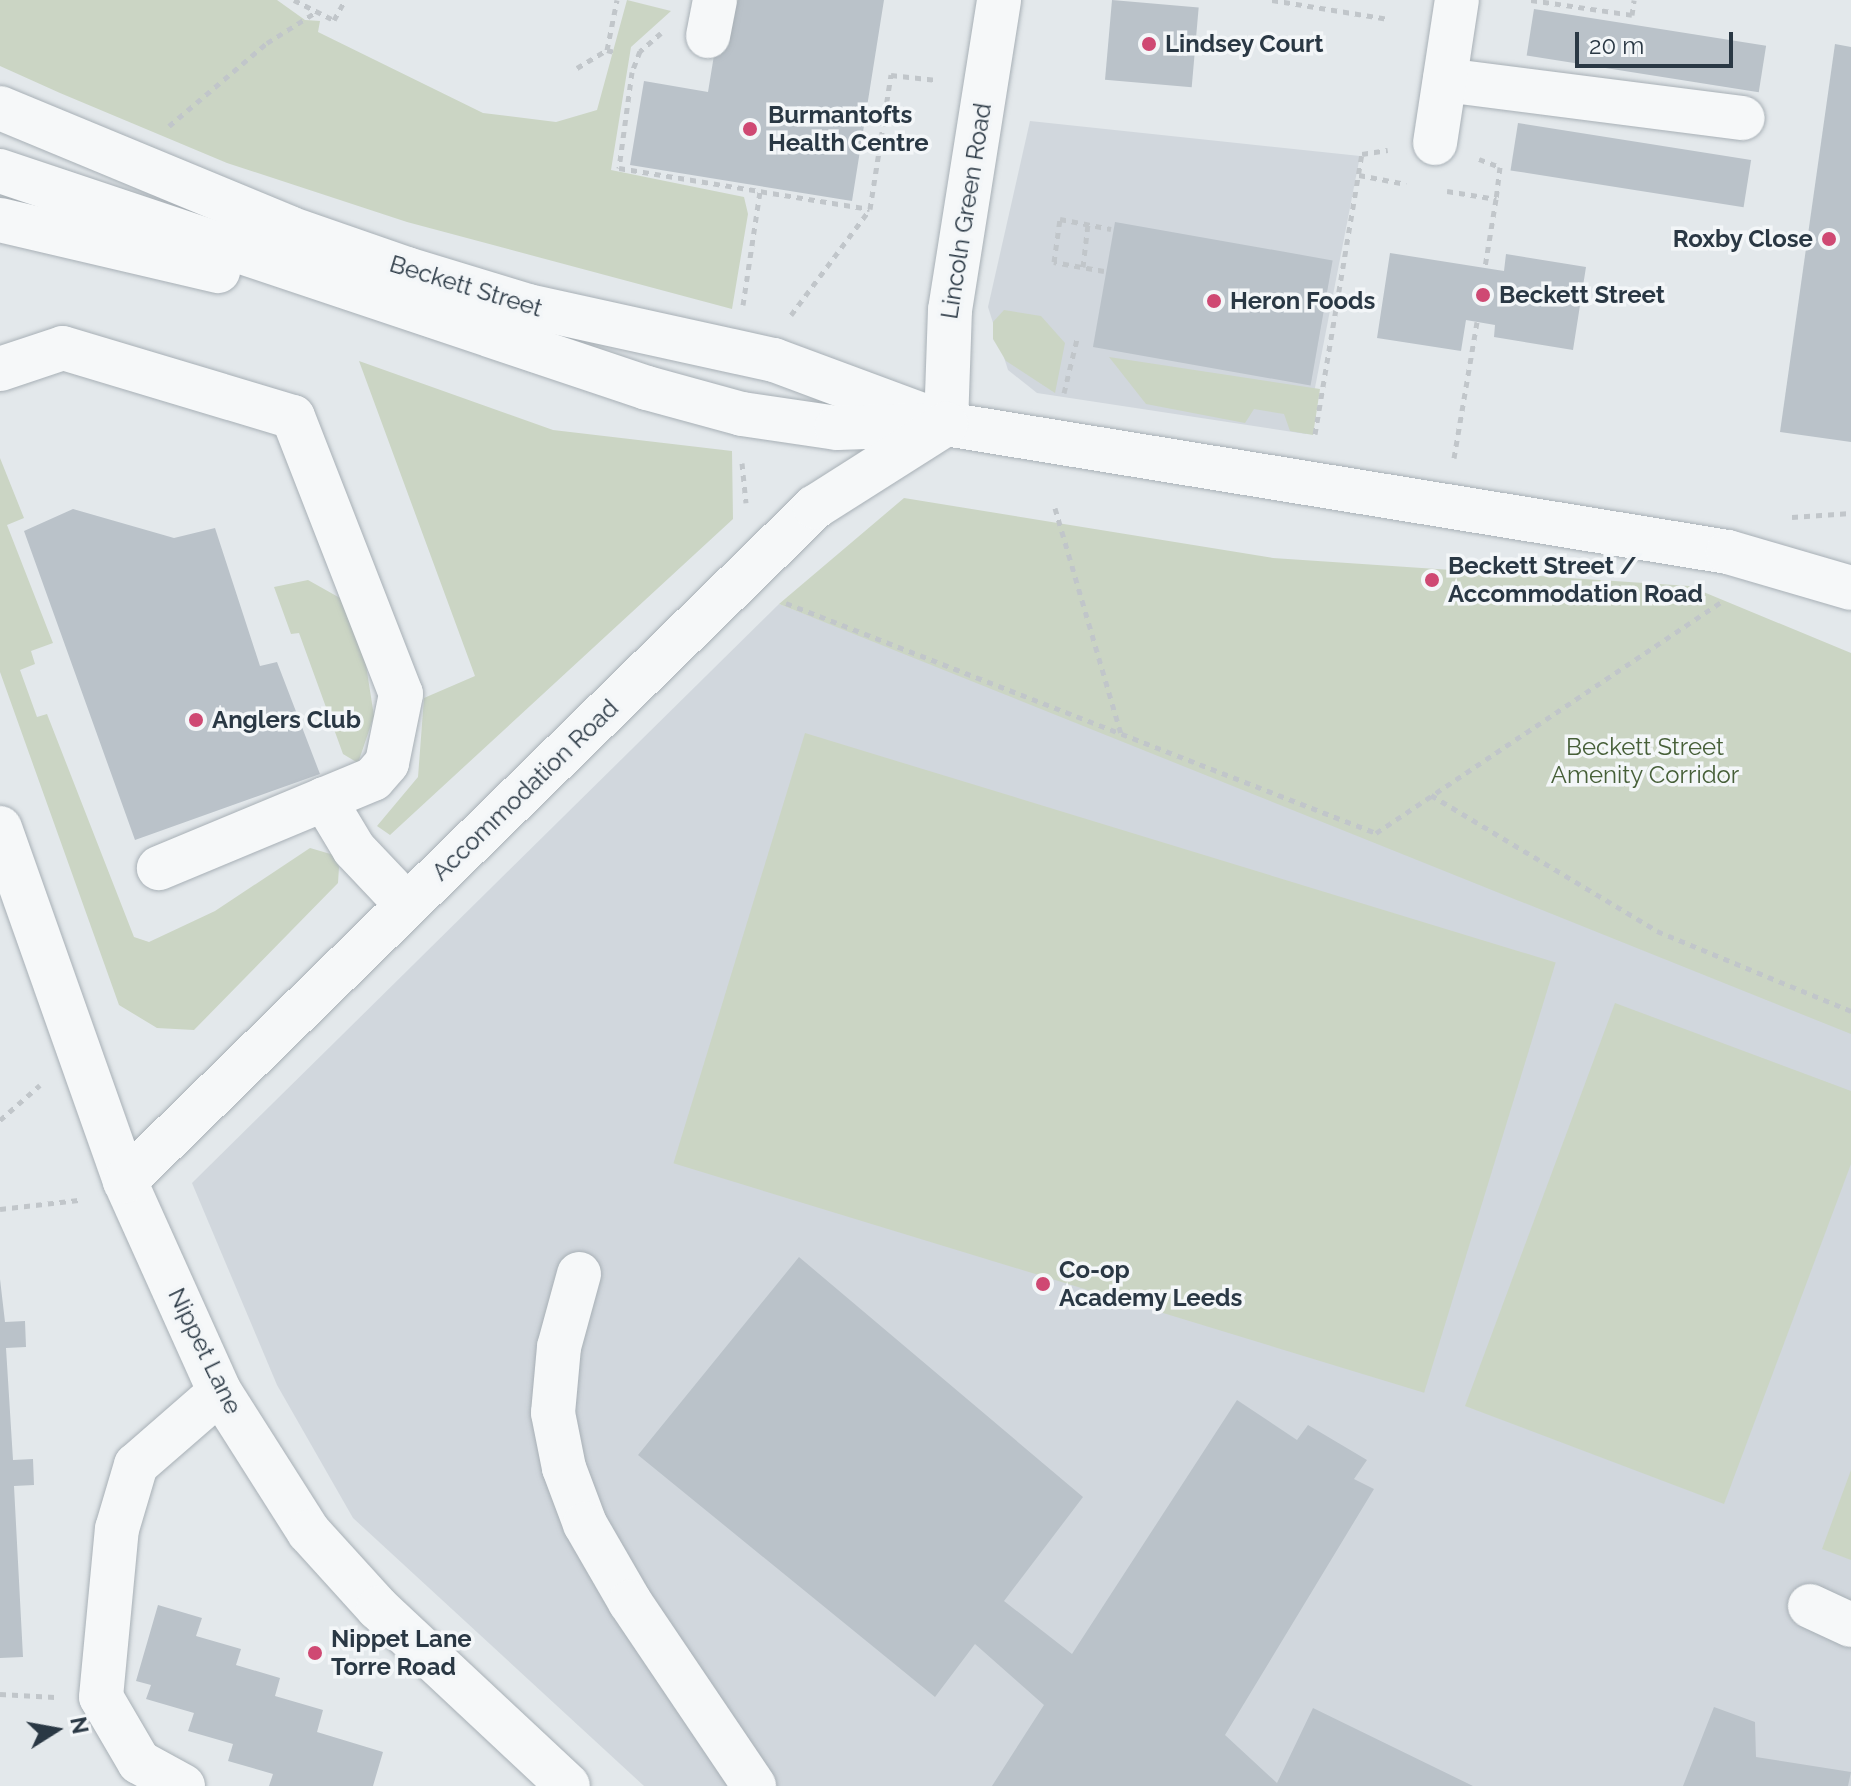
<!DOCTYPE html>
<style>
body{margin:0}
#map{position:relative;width:1851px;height:1786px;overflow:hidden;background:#e3e8eb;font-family:Raleway,sans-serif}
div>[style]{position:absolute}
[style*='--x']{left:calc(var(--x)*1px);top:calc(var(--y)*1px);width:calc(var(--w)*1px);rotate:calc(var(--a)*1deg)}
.built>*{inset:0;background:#d1d7dd}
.green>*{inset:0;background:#cbd5c4;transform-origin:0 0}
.building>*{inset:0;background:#bac2c9;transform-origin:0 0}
.path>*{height:5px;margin-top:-2.5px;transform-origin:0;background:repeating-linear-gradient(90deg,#c1c6ca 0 6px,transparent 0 12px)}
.roads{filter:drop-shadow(0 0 2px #a8b0b6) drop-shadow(0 0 2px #a8b0b6)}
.minor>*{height:44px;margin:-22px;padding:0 22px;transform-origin:22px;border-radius:22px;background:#f6f8f9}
.dots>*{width:22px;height:22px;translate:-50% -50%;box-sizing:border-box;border:4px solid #f3f6f8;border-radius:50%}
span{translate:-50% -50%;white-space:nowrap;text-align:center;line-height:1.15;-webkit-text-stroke:7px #f3f6f8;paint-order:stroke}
.poi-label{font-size:24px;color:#2a3844;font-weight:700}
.left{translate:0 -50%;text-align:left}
.right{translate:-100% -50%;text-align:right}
.street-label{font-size:24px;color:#2a3844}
.park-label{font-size:24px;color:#465f38}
.north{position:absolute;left:16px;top:1690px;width:80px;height:80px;-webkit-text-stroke:6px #f3f6f8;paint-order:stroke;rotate:79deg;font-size:22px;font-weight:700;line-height:32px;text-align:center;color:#2a3844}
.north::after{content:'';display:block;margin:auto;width:28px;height:36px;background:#2a3844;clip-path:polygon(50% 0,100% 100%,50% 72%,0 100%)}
.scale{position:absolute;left:1575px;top:32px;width:158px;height:36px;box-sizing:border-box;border:4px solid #2a3844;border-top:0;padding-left:10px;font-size:24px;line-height:28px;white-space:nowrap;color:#2a3844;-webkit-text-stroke:6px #f3f6f8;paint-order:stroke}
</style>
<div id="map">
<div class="built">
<i style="clip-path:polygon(1030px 121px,1360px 156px,1306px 434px,1037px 393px,1008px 370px,988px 307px)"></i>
<i style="clip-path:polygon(779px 604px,1851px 1022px,1851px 1786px,644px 1786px,353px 1518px,277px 1385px,192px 1183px)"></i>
</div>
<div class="green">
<i style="clip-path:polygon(0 0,277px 0,305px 20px,320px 21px,318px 32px,483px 113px,556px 122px,597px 110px,627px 0,671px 11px,631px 47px,611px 170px,744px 197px,748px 214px,732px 309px,407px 222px,227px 163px,60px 93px,0 66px)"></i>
<i style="clip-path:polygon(1004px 310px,1041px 316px,1065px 343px,1055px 393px,1006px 361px,993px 339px,993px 322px)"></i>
<i style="clip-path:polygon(1109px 357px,1320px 389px,1313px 435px,1290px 431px,1284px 414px,1254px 409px,1245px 423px,1146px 404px)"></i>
<i style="clip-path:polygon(359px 361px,553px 430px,732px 451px,733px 519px,390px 835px,377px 826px,418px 777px,424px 698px,475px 676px)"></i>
<i style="clip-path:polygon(0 458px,24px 518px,7px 525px,53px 643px,31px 651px,35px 664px,20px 670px,37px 717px,47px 714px,134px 937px,149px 942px,215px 911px,310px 848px,334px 855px,339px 867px,338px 883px,194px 1030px,157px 1028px,119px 1005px,0 672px)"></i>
<i style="clip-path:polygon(904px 498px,1273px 558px,1689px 586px,1851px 653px,1851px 1034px,779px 604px)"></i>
<i style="clip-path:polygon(308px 580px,340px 598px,365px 659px,374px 716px,358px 763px,343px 754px,299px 633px,291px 634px,274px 587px)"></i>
<i style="left:805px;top:733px;width:785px;height:450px;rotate:17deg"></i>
<i style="clip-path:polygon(1615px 1003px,1851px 1091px,1851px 1164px,1724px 1504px,1465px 1406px)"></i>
<i style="clip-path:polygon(1851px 1470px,1851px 1560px,1822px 1549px)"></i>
</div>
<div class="building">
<i style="clip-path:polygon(723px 0,884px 0,852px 201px,630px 165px,644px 81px,708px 92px)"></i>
<i style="left:1112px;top:0;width:87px;height:80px;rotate:5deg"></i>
<i style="left:1534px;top:9px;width:235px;height:47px;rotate:9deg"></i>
<i style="clip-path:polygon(1835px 44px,1851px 47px,1851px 442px,1780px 432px)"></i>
<i style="left:1518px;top:123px;width:236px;height:48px;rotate:9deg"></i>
<i style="left:1115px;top:222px;width:221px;height:127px;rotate:10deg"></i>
<i style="clip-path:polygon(1390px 253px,1504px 271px,1506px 254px,1586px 267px,1573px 350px,1494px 337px,1495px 325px,1466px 320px,1461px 351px,1377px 338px)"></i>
<i style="clip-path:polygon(73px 509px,174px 538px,215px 528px,260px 666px,277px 662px,320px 774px,135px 840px,24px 531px)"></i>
<i style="clip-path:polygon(799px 1257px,1083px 1497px,1004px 1601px,1072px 1654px,1237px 1400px,1297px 1440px,1308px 1425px,1367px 1460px,1354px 1479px,1374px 1489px,1225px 1735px,1277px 1783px,1313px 1708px,1473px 1786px,992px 1786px,1044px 1705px,975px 1644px,935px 1697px,638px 1455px)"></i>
<i style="clip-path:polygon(0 1279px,5px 1322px,25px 1321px,26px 1347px,6px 1348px,13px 1460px,33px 1459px,34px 1485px,14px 1486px,23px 1657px,0 1658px)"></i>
<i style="clip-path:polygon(158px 1605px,202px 1618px,196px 1636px,241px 1649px,236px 1665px,280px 1678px,275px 1696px,323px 1710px,317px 1732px,383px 1752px,373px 1786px,269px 1786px,273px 1774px,228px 1761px,233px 1744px,188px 1731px,194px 1713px,146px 1699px,151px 1685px,136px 1681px)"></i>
<i style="clip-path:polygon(1714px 1707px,1755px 1722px,1756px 1757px,1851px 1772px,1848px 1786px,1683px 1786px)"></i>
</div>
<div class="path">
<i style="--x:294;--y:0;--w:45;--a:26.6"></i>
<i style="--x:334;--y:20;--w:23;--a:-61"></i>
<i style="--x:1272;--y:0;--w:118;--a:9.3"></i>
<i style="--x:1531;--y:0;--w:102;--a:8.4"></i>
<i style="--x:1632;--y:15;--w:15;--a:-82"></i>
<i style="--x:661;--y:33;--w:28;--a:139"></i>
<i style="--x:640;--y:51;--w:22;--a:111"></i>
<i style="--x:632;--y:72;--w:97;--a:97.7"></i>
<i style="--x:619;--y:168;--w:254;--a:9.3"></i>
<i style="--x:870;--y:209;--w:136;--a:-81.1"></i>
<i style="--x:891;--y:75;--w:46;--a:6.2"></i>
<i style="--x:607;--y:50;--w:51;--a:-78.7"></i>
<i style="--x:577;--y:68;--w:35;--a:-31"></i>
<i style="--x:607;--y:50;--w:11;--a:15"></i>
<i style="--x:169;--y:126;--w:128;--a:-40.3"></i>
<i style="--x:267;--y:43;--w:58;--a:-32.3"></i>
<i style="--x:1479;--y:159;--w:22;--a:21"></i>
<i style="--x:1500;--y:167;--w:32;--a:97"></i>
<i style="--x:1359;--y:175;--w:48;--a:10.8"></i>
<i style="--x:1447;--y:191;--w:50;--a:9.3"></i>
<i style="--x:1496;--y:199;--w:69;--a:99.2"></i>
<i style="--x:1083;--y:267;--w:43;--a:-83.4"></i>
<i style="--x:1104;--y:271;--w:51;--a:-169.8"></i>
<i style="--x:1054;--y:262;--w:43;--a:-82.1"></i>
<i style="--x:1060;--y:219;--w:52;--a:11.1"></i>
<i style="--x:743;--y:305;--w:115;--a:-81.5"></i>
<i style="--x:791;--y:315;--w:132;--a:-53.3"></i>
<i style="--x:1064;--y:393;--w:56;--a:-76.5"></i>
<i style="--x:1315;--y:434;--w:284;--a:-80.5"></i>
<i style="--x:1362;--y:154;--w:26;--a:-9"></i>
<i style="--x:1454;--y:458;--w:138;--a:-80.4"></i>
<i style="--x:742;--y:463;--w:40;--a:84.3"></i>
<i style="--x:1055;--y:508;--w:234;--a:73.7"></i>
<i style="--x:1792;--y:517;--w:59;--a:-3.9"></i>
<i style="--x:786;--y:603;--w:633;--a:21.3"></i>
<i style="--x:1376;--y:833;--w:417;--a:-33.8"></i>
<i style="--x:1431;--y:795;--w:264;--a:31"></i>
<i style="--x:1657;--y:931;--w:210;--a:22.4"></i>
<i style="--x:0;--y:1120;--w:53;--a:-41.2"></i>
<i style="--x:0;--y:1209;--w:79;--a:-6.6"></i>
<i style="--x:0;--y:1694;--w:55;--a:3.1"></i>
</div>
<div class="roads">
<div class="minor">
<i style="--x:708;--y:36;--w:37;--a:-79"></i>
<i style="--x:1445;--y:80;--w:300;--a:7.3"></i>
<i style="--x:0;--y:108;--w:313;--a:22.5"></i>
<i style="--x:289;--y:228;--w:125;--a:19.2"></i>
<i style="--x:407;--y:269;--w:127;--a:17"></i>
<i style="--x:528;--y:306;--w:252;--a:12.4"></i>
<i style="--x:774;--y:360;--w:184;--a:20.4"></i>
<i style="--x:946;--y:424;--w:792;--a:9.3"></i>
<i style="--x:1728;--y:552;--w:128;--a:16.3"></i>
<i style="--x:1435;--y:143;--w:145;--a:-81.3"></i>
<i style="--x:0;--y:171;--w:682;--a:18.54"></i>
<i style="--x:647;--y:388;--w:98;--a:15.3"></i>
<i style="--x:742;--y:414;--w:96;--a:8.4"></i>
<i style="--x:837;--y:428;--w:90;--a:-1.9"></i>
<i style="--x:0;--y:220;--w:224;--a:13.2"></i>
<i style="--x:0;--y:369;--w:66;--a:-18.4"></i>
<i style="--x:63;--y:348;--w:240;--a:16.7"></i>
<i style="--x:293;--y:417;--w:297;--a:68.7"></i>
<i style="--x:401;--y:694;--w:70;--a:101.5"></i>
<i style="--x:387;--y:763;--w:21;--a:131"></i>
<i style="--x:373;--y:779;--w:232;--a:157.4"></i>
<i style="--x:946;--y:424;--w:114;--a:-88"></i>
<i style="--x:950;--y:310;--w:314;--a:-81"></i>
<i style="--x:324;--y:799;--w:58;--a:59"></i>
<i style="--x:354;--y:849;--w:77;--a:46.6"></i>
<i style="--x:0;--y:828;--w:374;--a:70.5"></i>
<i style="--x:125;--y:1181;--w:231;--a:65.8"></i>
<i style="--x:220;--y:1392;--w:166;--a:57.6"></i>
<i style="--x:309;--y:1532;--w:103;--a:47.8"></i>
<i style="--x:378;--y:1608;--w:260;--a:43.1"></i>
<i style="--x:125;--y:1181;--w:965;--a:-44.33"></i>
<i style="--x:815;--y:507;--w:155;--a:-32.4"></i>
<i style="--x:579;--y:1274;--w:76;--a:105.3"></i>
<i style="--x:559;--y:1347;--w:66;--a:95.2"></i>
<i style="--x:553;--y:1413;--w:56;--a:78.7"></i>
<i style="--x:564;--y:1468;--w:60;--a:69.4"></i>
<i style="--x:585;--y:1524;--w:90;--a:60"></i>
<i style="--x:630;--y:1602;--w:222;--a:56"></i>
<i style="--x:1810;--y:1606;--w:45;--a:24.9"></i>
<i style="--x:183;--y:1786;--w:50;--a:-151.4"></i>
<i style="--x:139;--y:1762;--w:75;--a:-120.3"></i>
<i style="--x:101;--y:1697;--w:169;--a:-84.6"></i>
<i style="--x:117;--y:1529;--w:67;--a:-73.5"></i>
<i style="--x:136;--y:1465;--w:111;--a:-41"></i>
</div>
</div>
<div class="dots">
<i style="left:1149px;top:44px;background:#cf4973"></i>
<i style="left:750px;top:129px;background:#cf4973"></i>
<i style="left:1829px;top:239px;background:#cf4973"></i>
<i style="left:1483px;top:295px;background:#cf4973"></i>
<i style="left:1214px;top:301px;background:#cf4973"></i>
<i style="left:1432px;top:580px;background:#cf4973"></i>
<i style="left:196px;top:720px;background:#cf4973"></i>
<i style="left:1043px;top:1284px;background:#cf4973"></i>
<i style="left:315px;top:1653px;background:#cf4973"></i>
</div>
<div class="poi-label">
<span class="left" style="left:1165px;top:44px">Lindsey Court</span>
<span class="left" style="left:768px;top:129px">Burmantofts<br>Health Centre</span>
<span class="right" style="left:1813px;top:239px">Roxby Close</span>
<span class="left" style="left:1499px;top:295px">Beckett Street</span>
<span class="left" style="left:1230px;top:301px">Heron Foods</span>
<span class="left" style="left:1448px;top:580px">Beckett Street /<br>Accommodation Road</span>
<span class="left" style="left:212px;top:720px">Anglers Club</span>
<span class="left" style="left:1059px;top:1284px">Co-op<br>Academy Leeds</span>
<span class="left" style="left:331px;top:1653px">Nippet Lane<br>Torre Road</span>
</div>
<div class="street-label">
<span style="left:966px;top:211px;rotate:-81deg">Lincoln Green Road</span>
<span style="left:466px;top:286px;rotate:17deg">Beckett Street</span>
<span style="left:525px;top:790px;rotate:-44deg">Accommodation Road</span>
<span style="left:205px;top:1351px;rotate:64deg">Nippet Lane</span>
</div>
<div class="park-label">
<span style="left:1645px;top:761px">Beckett Street<br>Amenity Corridor</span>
</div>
<div class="north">N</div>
<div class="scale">20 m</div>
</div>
